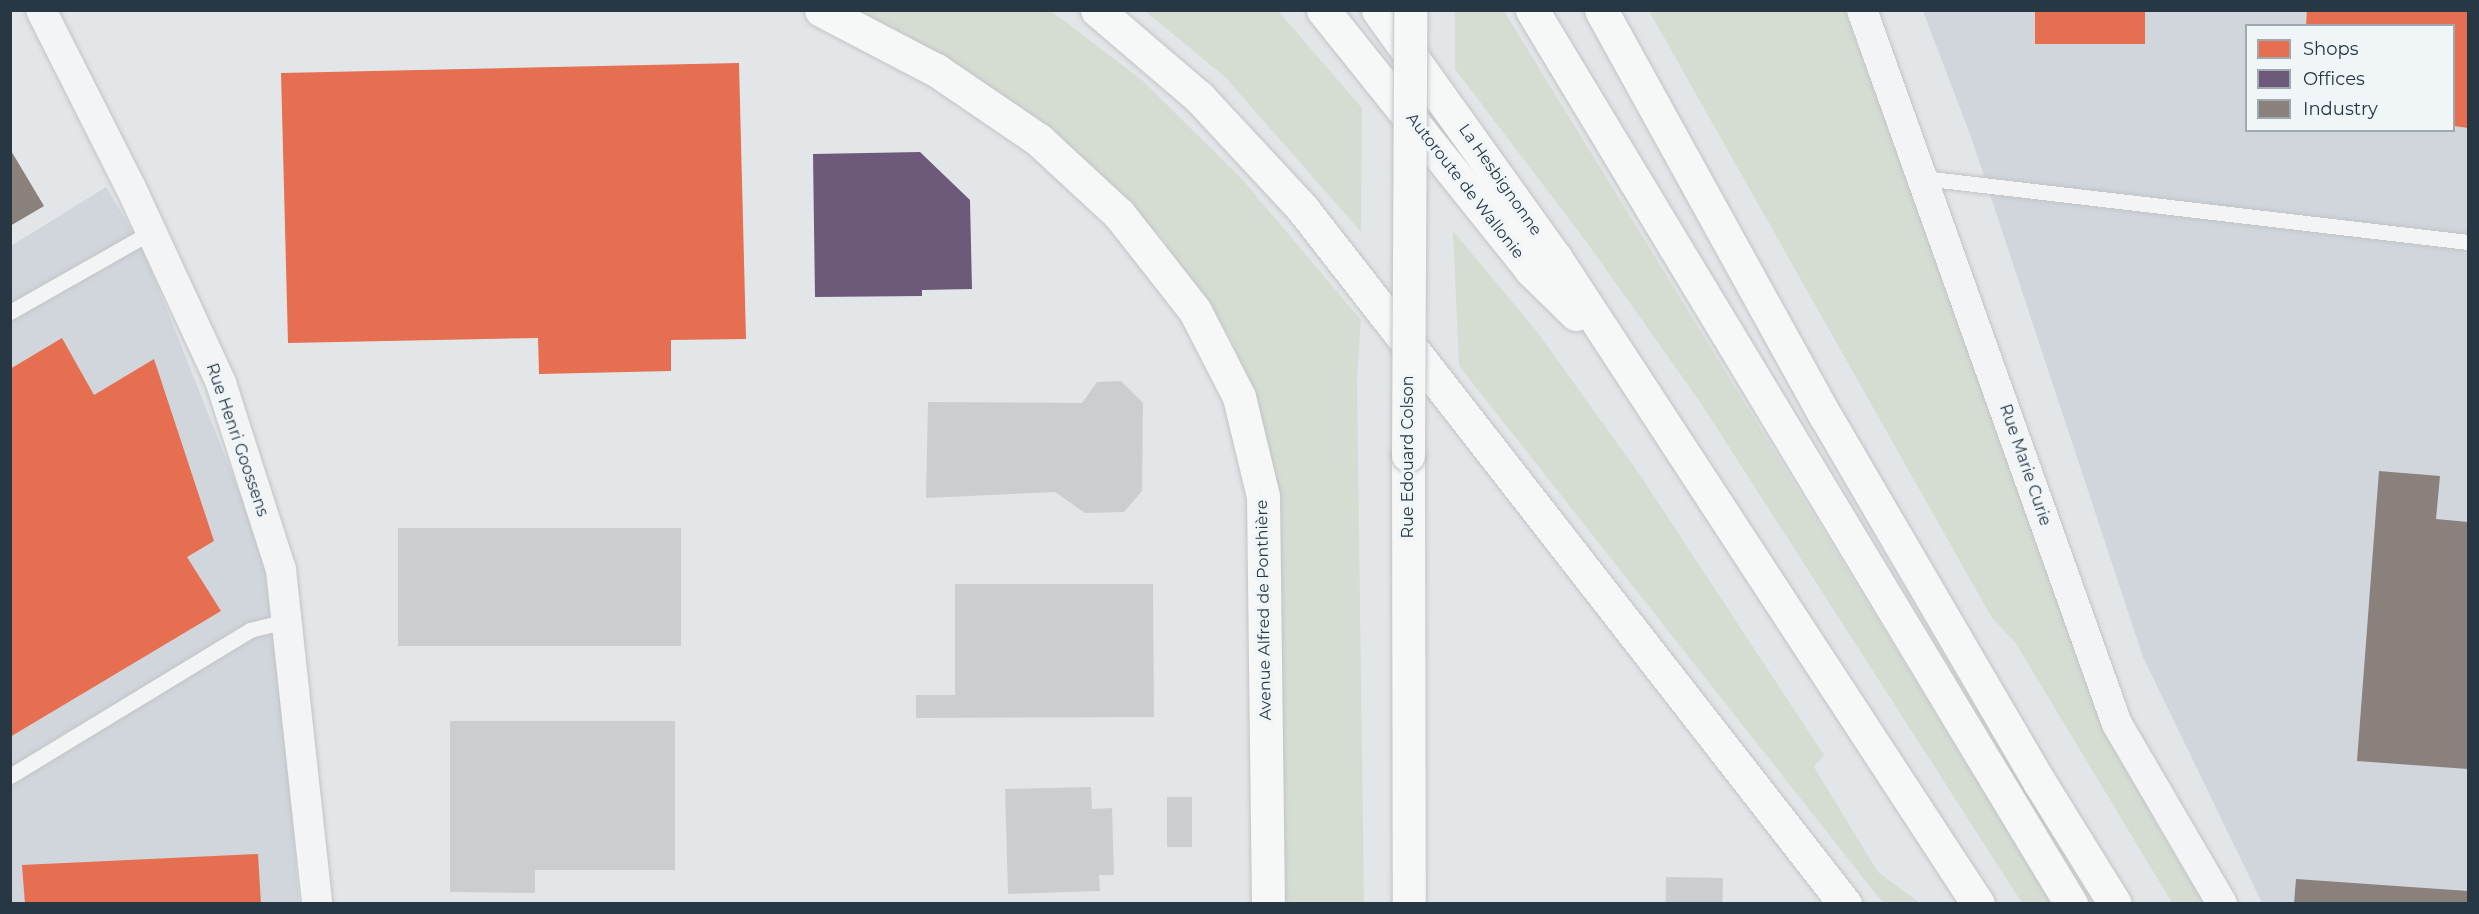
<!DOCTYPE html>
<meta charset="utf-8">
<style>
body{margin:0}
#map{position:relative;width:2479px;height:914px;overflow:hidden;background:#e3e6e8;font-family:Montserrat,sans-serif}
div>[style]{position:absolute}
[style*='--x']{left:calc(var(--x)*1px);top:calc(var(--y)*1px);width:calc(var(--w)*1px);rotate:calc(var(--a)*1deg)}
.built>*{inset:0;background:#d0d6dc}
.green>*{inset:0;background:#d5ddd3}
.shops>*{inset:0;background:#e76f51;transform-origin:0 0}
.offices>*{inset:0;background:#6d597a}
.industry>*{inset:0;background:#8a817c}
.building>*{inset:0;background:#cbced1;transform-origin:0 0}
.roads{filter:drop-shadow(0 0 2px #c1c4c6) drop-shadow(0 0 2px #c1c4c6)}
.lane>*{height:15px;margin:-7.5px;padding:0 7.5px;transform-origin:7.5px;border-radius:7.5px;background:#f2f4f5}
.street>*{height:30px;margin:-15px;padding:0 15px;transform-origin:15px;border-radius:15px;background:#f2f4f5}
.secondary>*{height:33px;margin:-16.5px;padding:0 16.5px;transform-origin:16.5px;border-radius:16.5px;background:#f6f7f7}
.primary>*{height:33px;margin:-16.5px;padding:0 16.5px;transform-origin:16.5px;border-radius:16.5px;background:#f6f7f7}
.highway>*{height:33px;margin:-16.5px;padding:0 16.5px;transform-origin:16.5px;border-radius:16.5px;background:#f6f7f7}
.bridges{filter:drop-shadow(0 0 2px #bfc3c6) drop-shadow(0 0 2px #bfc3c6)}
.primary-bridge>*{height:33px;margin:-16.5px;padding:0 16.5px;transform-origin:16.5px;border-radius:16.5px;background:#f6f7f7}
span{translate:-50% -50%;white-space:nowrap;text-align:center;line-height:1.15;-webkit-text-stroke:6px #f0f5f8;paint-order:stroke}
.street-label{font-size:16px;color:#273744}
.frame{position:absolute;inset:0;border:12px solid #273744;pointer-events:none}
.legend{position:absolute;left:2245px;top:24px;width:210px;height:108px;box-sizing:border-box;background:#f0f5f8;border:2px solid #a0a9b0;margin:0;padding:8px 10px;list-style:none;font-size:18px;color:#273744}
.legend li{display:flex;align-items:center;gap:12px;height:30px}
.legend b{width:30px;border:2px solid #a0a9b0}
</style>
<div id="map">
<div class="built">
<i style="clip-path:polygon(evenodd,1923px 11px,2468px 11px,2468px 903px,2262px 903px,2143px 657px,1971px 137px,1923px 11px,2246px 26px,2454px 26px,2454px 130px,2246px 130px,2246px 26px)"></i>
<i style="clip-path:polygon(106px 187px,142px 247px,260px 544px,279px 644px,299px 903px,11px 904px,11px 246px)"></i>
</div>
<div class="green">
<i style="clip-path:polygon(861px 11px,1051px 11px,1142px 80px,1242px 179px,1361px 320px,1357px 378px,1364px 903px,1283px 903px,1262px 426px,1232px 340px,1160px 235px,1075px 156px,969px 72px)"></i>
<i style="clip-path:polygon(1145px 11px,1278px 11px,1362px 108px,1361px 232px,1225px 77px)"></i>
<i style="clip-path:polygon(1455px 11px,1504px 11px,2052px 903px,2022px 903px,1700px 402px,1588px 244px,1455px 69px)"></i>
<i style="clip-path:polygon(1649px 11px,1845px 11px,2097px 701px,2158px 827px,2204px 903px,2172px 903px,2015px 642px,1992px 618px)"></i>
<i style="clip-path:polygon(1453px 231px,1538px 333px,1640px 475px,1824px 755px,1814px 767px,1878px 872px,1920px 903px,1883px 903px,1459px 366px)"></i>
</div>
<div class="shops">
<i style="left:2035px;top:10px;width:110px;height:34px"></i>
<i style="clip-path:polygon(2307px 10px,2468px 10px,2468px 128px,2454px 126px,2454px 26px,2306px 26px)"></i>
<i style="clip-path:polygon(739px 63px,746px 339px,671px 340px,671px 371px,539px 374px,538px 338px,288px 343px,281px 73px)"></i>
<i style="clip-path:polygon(62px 338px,94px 395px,154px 359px,214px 541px,187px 557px,221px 611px,10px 737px,10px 369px)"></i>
<i style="clip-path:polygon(258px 854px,261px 904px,25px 904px,22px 865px)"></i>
</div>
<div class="offices">
<i style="clip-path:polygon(920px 152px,970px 200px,972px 289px,922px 290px,922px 296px,815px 297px,813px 154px)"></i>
</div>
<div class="industry">
<i style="clip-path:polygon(10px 149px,44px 206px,10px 226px)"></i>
<i style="clip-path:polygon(2379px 471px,2440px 476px,2436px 519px,2468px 522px,2468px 769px,2357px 761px)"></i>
<i style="clip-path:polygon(2296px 879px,2468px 891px,2468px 904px,2294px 904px)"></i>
</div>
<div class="building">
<i style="clip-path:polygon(1121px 381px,1143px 403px,1142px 491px,1124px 512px,1085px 513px,1055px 492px,926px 498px,928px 402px,1082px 403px,1097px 382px)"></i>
<i style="left:398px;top:528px;width:283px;height:118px"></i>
<i style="clip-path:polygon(955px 584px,1153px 584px,1154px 717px,916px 718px,916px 695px,955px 695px)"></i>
<i style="clip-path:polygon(450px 721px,675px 721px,675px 870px,535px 870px,535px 893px,450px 892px)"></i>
<i style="clip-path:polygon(1091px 787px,1092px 809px,1112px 808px,1114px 875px,1099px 875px,1100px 891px,1008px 894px,1005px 789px)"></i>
<i style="left:1167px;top:797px;width:25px;height:50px"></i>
<i style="left:1666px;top:877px;width:57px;height:27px;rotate:1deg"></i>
</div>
<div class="roads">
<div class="lane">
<i style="--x:1923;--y:178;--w:549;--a:6.7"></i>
<i style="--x:10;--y:312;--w:162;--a:-29.6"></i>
<i style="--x:10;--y:776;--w:281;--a:-31.3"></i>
<i style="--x:250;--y:630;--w:37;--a:-14"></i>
</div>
<div class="street">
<i style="--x:41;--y:10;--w:199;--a:63.2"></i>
<i style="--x:131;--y:188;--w:215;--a:65.2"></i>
<i style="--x:221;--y:383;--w:196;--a:72.2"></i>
<i style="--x:281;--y:570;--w:336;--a:83.8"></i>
<i style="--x:1862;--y:10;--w:758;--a:70.35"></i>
<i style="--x:2117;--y:724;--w:208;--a:59.7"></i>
</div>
<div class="secondary">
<i style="--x:821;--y:10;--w:130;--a:27.6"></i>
<i style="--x:936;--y:70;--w:125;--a:34.2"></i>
<i style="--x:1039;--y:140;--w:109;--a:42.8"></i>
<i style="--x:1119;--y:214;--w:123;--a:51.9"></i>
<i style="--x:1195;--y:311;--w:97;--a:62.9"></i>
<i style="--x:1239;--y:397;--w:102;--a:76.4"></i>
<i style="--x:1263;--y:496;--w:408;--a:89.3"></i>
</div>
<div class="primary">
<i style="--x:1408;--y:455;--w:449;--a:89.9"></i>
</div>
<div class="highway">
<i style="--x:1097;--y:10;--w:134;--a:40.5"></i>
<i style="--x:1199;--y:97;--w:151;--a:47.1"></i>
<i style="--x:1302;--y:208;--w:883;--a:52.04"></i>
<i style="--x:1323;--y:10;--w:333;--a:51.3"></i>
<i style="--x:1531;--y:270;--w:63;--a:44.4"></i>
<i style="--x:1378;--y:10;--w:304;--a:54.4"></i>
<i style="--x:1555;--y:257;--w:773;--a:56.82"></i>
<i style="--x:1532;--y:10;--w:1044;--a:58.91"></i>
<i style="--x:1601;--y:10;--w:465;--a:61.1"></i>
<i style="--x:1826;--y:417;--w:424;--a:59.7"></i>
<i style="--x:2040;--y:783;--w:142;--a:58.2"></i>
</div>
</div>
<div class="bridges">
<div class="primary-bridge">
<i style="--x:1408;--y:455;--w:445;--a:-89.7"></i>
</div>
</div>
<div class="street-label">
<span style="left:1500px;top:180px;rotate:55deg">La Hesbignonne</span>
<span style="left:1465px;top:186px;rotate:52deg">Autoroute de Wallonie</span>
<span style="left:237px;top:440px;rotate:71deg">Rue Henri Goossens</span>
<span style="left:1408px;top:457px;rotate:-90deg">Rue Edouard Colson</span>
<span style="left:2025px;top:465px;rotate:71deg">Rue Marie Curie</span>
<span style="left:1264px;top:610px;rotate:-91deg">Avenue Alfred de Ponthière</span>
</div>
<div class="frame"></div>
<ul class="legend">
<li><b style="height:16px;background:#e76f51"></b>Shops</li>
<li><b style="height:16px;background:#6d597a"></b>Offices</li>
<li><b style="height:16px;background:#8a817c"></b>Industry</li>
</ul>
</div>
